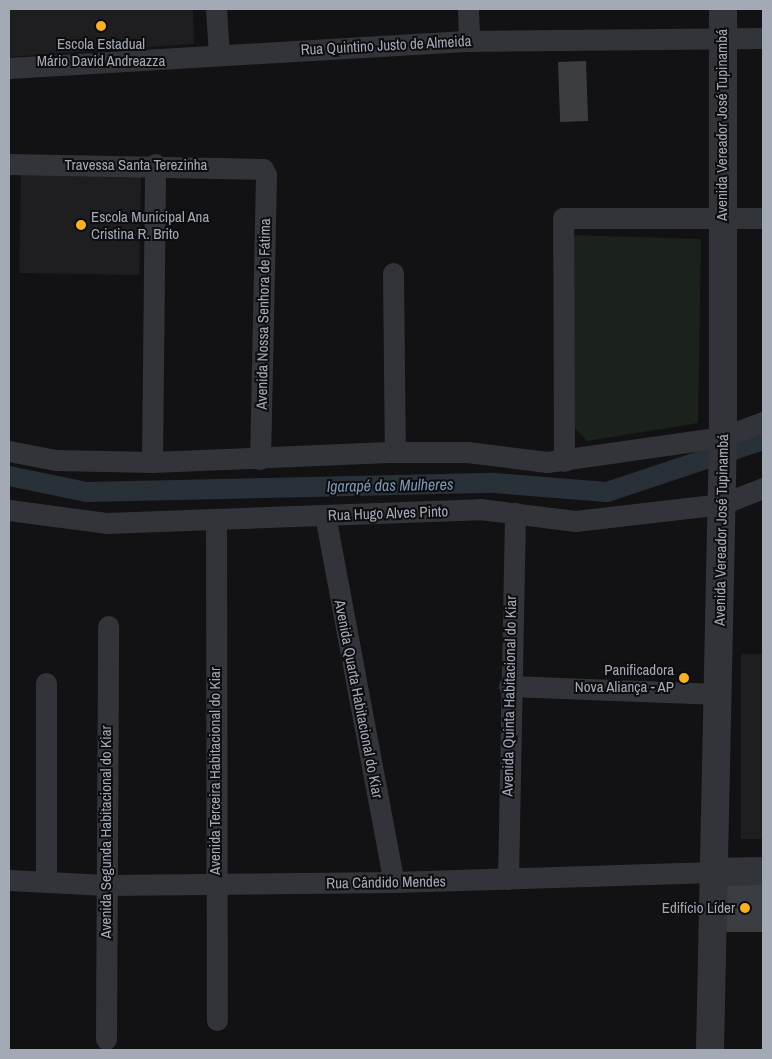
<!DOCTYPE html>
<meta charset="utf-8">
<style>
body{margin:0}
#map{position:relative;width:772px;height:1059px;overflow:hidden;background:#121214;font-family:"Archivo Narrow",sans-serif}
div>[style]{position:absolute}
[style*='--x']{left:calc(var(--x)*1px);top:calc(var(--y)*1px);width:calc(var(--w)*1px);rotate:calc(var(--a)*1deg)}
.built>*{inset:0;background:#1e1e21;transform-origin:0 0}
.green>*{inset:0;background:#1a221b}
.canal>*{height:20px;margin:-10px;padding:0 10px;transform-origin:10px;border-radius:10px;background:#283138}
.building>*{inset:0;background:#3c3d41;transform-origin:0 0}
.minor>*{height:21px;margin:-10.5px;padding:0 10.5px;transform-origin:10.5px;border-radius:10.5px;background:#333439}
.tertiary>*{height:28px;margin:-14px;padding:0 14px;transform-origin:14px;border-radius:14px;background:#333439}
.dots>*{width:14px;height:14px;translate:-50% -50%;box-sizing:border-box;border:2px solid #0d0d0f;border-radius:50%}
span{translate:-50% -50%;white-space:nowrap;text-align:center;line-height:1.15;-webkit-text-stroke:4px #0d0d0f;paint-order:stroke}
.poi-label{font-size:15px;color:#a3a9b5}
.left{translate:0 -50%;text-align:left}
.right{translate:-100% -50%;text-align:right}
.street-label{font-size:15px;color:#a3a9b5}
.water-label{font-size:16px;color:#7798b3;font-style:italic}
.frame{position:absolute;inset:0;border:10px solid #a3a9b5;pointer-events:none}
</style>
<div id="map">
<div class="built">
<i style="clip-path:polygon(9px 9px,193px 9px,194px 44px,9px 57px)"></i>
<i style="left:141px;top:175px;width:100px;height:120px;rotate:91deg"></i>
<i style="left:741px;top:654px;width:22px;height:185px"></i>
</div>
<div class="green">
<i style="clip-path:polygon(568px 235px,701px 239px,698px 423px,587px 441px,568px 420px)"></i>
</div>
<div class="canal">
<i style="--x:9;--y:476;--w:79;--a:11.7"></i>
<i style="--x:86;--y:492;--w:408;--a:-1.3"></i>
<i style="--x:494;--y:483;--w:113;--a:4.6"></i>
<i style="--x:607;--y:492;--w:164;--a:-18.4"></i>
</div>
<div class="building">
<i style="left:586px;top:61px;width:60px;height:28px;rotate:88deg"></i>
<i style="left:726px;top:884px;width:37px;height:48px"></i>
</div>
<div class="minor">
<i style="--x:216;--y:9;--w:46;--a:86.3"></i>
<i style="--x:468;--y:9;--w:32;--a:88"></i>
<i style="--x:9;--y:68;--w:461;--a:-3.4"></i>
<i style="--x:469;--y:41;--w:294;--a:-0.6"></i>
<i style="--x:9;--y:164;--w:254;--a:1.1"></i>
<i style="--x:263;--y:169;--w:7;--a:63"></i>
<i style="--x:266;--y:175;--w:284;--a:91.2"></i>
<i style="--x:393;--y:273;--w:179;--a:89.4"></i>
<i style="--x:9;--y:451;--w:47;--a:11.1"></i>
<i style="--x:55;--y:460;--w:97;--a:1.2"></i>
<i style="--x:152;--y:462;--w:243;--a:-2.4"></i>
<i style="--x:395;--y:452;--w:72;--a:0"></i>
<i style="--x:467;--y:452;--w:81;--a:7.1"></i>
<i style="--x:547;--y:462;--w:178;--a:-8.1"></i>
<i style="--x:723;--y:437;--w:43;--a:-20.6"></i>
<i style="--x:564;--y:461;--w:243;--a:-90.2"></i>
<i style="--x:563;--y:218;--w:200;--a:0"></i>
<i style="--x:152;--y:462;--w:298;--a:-89.4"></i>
<i style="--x:9;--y:510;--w:98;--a:7.6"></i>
<i style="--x:106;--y:523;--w:374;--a:-2.1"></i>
<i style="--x:480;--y:509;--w:96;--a:7.2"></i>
<i style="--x:575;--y:521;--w:148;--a:-6.6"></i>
<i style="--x:722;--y:504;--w:44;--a:-21.3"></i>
<i style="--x:325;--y:515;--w:373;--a:79.4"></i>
<i style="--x:216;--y:521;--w:499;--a:89.9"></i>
<i style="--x:46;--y:683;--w:199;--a:90"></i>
<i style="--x:509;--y:686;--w:210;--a:2.2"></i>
<i style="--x:508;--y:879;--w:366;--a:-88.9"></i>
<i style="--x:9;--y:880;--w:97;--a:3"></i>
<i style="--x:106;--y:885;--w:288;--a:-0.6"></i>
<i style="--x:394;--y:882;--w:319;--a:-1.8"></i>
<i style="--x:106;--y:1039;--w:413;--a:-89.7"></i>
</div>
<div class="tertiary">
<i style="--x:713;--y:872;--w:50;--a:-1.1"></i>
<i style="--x:710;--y:1050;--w:613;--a:-88.79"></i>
<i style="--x:723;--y:437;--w:428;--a:-90"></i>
</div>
<div class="dots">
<i style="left:101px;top:26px;background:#fbaf23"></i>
<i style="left:81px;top:225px;background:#fbaf23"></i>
<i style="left:684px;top:678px;background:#fbaf23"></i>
<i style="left:745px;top:908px;background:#fbaf23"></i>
</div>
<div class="poi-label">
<span style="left:101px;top:52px">Escola Estadual<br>Mário David Andreazza</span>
<span class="left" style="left:91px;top:225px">Escola Municipal Ana<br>Cristina R. Brito</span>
<span class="right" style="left:674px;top:678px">Panificadora<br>Nova Aliança - AP</span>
<span class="right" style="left:735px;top:908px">Edifício Líder</span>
</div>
<div class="street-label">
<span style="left:386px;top:45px;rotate:-3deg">Rua Quintino Justo de Almeida</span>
<span style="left:722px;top:125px;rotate:-90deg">Avenida Vereador José Tupinambá</span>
<span style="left:136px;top:165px">Travessa Santa Terezinha</span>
<span style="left:263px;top:314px;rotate:-89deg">Avenida Nossa Senhora de Fátima</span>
<span style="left:388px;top:513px;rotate:-2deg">Rua Hugo Alves Pinto</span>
<span style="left:721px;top:530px;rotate:-89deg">Avenida Vereador José Tupinambá</span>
<span style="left:509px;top:696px;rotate:-89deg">Avenida Quinta Habitacional do Kiar</span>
<span style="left:359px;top:699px;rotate:79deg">Avenida Quarta Habitacional do Kiar</span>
<span style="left:215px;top:771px;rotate:-90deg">Avenida Terceira Habitacional do Kiar</span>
<span style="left:106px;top:832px;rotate:-90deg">Avenida Segunda Habitacional do Kiar</span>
<span style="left:386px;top:882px;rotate:-1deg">Rua Cândido Mendes</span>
</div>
<div class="water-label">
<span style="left:390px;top:485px;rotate:-1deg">Igarapé das Mulheres</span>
</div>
<div class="frame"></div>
</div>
